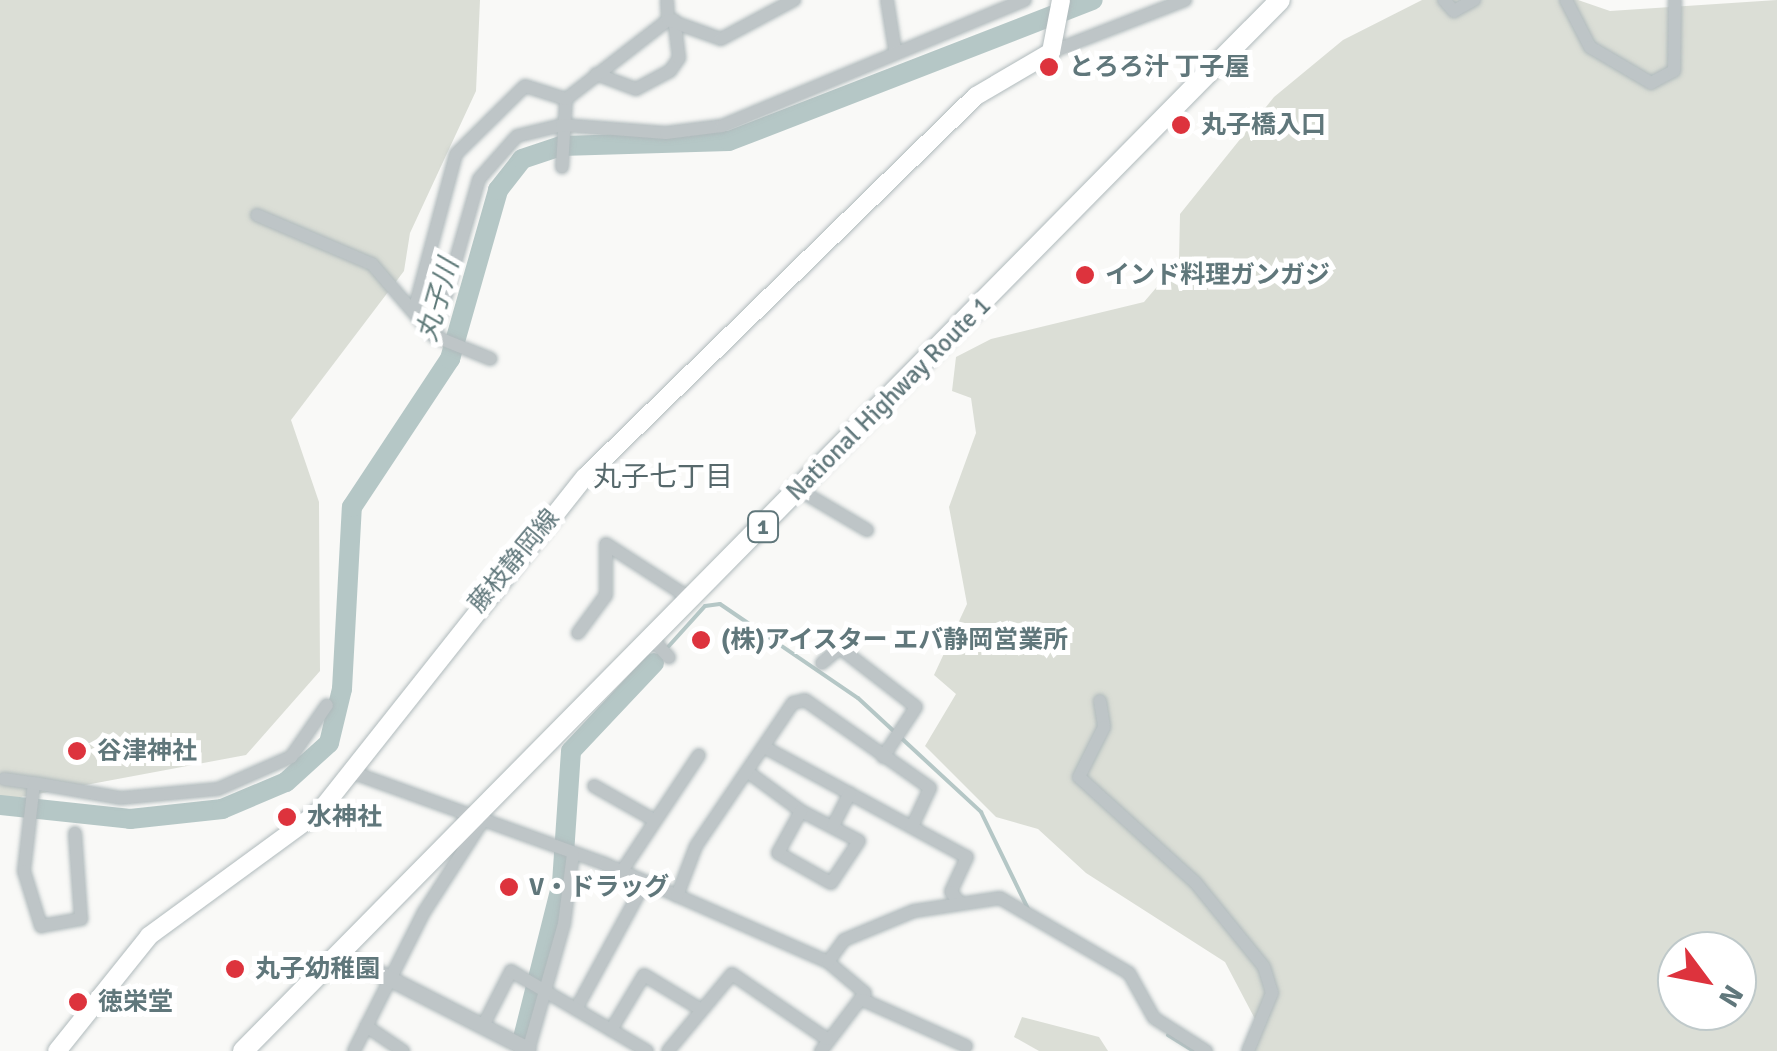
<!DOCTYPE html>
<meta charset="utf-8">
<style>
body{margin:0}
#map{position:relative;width:1777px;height:1051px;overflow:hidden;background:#f9f9f7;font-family:Signika,"Noto Sans JP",sans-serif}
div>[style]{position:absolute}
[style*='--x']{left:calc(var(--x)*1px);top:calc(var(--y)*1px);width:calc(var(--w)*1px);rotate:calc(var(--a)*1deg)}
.green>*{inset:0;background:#dbded6}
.stream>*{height:4px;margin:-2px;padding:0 2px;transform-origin:2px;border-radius:2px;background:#b5c7c6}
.river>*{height:20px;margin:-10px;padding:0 10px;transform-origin:10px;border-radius:10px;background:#b5c7c6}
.roads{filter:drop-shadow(0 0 2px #b0babc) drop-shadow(0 0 2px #b0babc)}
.minor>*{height:12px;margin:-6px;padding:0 6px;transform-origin:6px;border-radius:6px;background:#bec5c7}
.tertiary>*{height:15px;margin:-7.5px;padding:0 7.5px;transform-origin:7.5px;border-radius:7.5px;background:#bec5c7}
.secondary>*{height:18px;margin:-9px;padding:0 9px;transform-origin:9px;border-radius:9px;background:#fff}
.trunk>*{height:20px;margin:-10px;padding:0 10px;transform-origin:10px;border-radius:10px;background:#fff}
.dots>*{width:28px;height:28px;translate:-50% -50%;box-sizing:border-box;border:5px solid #fff;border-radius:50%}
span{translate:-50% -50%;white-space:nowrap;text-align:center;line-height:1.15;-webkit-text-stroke:10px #fff;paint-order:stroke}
.shield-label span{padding:2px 8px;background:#fff;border:2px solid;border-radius:8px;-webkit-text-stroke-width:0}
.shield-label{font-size:22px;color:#60777b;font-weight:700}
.poi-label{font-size:25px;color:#60777b;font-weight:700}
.left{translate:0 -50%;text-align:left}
.street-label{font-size:25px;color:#60777b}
.water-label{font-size:28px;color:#607b7a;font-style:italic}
.neighbourhood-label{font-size:28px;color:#57696c}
.north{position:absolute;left:1657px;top:931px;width:100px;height:100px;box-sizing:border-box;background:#fff;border:2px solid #bfc9ca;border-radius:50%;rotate:122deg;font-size:28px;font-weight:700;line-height:40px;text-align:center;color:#60777b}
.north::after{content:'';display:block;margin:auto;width:35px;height:45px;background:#dd333d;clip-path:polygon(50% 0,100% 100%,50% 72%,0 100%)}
</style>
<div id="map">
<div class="green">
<i style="clip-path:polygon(0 0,480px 0,476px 91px,410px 233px,404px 271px,291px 420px,319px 502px,320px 671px,246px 755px,0 801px)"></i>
<i style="clip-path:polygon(evenodd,1422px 0,1578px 0,1610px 11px,1777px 0,1777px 1051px,1242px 1051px,1255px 1019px,1225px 962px,1086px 873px,1038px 829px,996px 817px,925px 746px,956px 694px,934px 675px,967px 604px,949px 507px,976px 433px,971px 398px,952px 391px,956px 357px,991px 339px,1144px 302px,1179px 261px,1180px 214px,1274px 97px,1343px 40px,1422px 0,1677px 951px,1737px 951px,1737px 1011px,1677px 1011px,1677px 951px)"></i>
<i style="clip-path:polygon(1022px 1017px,1099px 1037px,1108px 1051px,1039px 1051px,1014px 1037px)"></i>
</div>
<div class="stream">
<i style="--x:668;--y:647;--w:55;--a:-47.9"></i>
<i style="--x:705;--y:606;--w:15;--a:-8"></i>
<i style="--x:720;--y:604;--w:167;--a:34.3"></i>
<i style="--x:858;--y:698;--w:168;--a:42.8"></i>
<i style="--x:981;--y:812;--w:108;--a:64.1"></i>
<i style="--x:654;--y:663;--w:11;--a:-52"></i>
<i style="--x:1168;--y:1035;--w:31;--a:32"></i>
</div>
<div class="river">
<i style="--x:0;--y:805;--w:131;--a:6.1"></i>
<i style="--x:130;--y:819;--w:93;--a:-6.2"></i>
<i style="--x:222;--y:809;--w:69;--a:-22.9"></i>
<i style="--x:286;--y:782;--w:58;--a:-42.2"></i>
<i style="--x:329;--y:743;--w:56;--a:-76.5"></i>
<i style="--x:342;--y:689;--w:182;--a:-86.9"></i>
<i style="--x:352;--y:507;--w:178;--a:-56.5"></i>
<i style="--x:450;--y:359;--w:176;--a:-74.1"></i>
<i style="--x:498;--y:190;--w:39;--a:-52"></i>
<i style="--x:522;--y:159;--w:41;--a:-18.4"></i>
<i style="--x:561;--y:146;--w:168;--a:-1.7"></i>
<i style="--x:729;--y:141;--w:390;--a:-21.2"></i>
<i style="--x:523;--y:1038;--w:160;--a:-75.9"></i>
<i style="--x:562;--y:883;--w:132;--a:-86.1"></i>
<i style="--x:571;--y:751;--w:121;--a:-46.7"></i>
</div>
<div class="roads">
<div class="minor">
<i style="--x:667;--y:0;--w:20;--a:87"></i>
<i style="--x:887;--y:0;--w:51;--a:80.9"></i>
<i style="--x:1444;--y:0;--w:15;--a:48"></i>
<i style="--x:1454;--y:11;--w:23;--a:-29"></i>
<i style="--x:1566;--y:0;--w:53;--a:62.9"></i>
<i style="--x:1590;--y:47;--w:71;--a:30.5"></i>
<i style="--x:1651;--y:83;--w:26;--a:-28"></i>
<i style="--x:1674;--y:71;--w:71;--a:-89.2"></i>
<i style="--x:1051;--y:52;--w:144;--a:-21.2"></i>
<i style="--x:596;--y:74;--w:43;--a:20.6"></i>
<i style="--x:636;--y:89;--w:38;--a:-28"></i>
<i style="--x:670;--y:71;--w:16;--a:-55"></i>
<i style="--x:679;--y:58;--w:38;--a:-97"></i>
<i style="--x:562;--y:167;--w:68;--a:-86.6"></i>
<i style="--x:566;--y:99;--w:129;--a:-37.8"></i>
<i style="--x:668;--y:20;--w:56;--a:19.7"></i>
<i style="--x:721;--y:39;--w:83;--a:-28.1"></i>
<i style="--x:257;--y:215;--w:125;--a:23.1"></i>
<i style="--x:372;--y:264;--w:95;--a:49.3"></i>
<i style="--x:434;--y:336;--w:61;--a:22"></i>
<i style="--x:415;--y:307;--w:158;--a:-75"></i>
<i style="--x:456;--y:154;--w:97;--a:-44.6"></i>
<i style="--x:525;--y:86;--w:43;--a:17.6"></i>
<i style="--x:434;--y:336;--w:163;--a:-74"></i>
<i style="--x:479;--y:179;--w:57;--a:-48.5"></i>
<i style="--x:517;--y:136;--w:46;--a:-13.7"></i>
<i style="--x:562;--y:125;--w:104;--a:4.4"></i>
<i style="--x:666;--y:133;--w:56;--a:-7.1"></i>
<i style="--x:722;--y:126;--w:328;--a:-22.6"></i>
<i style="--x:799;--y:490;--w:79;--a:30.5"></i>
<i style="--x:578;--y:633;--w:47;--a:-53.6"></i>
<i style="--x:606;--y:595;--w:51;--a:-90"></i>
<i style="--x:606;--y:544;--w:101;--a:32.9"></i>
<i style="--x:652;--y:639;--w:25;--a:47"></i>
<i style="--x:822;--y:663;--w:23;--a:-40"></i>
<i style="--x:840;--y:648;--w:96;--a:37.8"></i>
<i style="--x:916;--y:707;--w:60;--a:123.4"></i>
<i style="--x:1100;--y:701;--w:26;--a:81"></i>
<i style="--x:1104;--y:727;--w:56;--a:116.6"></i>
<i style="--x:1079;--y:777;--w:156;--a:42.2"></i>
<i style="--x:1195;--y:882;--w:109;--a:50.9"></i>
<i style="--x:1264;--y:967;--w:27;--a:73"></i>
<i style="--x:1272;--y:993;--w:63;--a:112.5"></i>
<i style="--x:764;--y:747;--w:231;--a:28.5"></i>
<i style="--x:967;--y:857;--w:38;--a:115"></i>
<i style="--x:951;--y:892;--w:14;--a:51"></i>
<i style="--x:748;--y:772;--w:66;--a:36.3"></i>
<i style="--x:354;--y:773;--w:267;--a:19.9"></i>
<i style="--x:605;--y:864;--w:244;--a:23.7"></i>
<i style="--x:828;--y:962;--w:48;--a:40"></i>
<i style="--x:865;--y:993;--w:73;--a:127.2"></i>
<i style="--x:4;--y:779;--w:30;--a:8"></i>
<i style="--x:34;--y:783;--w:89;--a:96.5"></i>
<i style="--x:24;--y:871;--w:58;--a:72.8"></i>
<i style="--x:41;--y:926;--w:41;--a:-9.9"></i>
<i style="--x:81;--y:919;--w:86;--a:-94"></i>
<i style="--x:34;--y:783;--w:88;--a:9.8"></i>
<i style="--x:121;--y:798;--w:97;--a:-5.3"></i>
<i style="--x:218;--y:789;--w:80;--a:-23.7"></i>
<i style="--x:291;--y:757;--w:63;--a:-55.3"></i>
<i style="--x:594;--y:786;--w:69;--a:29.5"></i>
<i style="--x:801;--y:811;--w:65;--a:27.3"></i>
<i style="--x:859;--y:841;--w:50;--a:123.7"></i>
<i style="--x:831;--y:883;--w:61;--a:-150.5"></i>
<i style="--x:778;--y:853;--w:48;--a:-61.3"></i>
<i style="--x:833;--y:826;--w:37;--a:-63"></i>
<i style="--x:622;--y:871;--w:139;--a:-56.4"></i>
<i style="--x:677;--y:896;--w:53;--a:-69.2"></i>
<i style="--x:696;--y:846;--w:173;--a:-55.9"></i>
<i style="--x:793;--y:703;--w:12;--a:-14"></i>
<i style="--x:805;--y:700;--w:153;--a:35.1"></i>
<i style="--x:930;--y:788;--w:43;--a:114.8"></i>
<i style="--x:828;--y:962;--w:27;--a:-54"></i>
<i style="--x:844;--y:940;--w:76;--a:-22.5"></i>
<i style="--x:914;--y:911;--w:87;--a:-8.6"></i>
<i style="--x:1000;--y:898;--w:149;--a:30.2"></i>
<i style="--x:1129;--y:973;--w:51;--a:60.9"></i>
<i style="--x:1154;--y:1018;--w:62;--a:32.4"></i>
<i style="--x:863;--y:1000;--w:113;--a:24.1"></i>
<i style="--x:576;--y:1009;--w:145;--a:-61.5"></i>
<i style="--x:366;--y:1026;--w:45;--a:34"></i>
<i style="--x:483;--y:1026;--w:62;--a:-63"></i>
<i style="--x:511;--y:971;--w:158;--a:30.5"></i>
<i style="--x:611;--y:1030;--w:64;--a:-59"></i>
<i style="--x:644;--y:975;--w:62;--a:31.1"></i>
<i style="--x:354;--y:1051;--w:156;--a:-63.3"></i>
<i style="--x:424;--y:912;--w:107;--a:-57.2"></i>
<i style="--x:528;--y:1051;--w:132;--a:-74.2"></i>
<i style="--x:564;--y:924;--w:71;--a:-82.7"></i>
<i style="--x:668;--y:1051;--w:100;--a:-50.3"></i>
<i style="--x:732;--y:974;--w:115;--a:34.4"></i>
</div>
<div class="tertiary">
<i style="--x:340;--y:953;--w:211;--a:27.1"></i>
</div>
<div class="secondary">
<i style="--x:57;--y:1051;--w:147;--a:-51.3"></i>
<i style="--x:149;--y:936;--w:212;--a:-36.2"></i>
<i style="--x:320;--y:811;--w:426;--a:-51.6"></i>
<i style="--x:585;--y:477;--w:546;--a:-44.26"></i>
<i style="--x:976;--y:96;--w:87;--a:-30.4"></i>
<i style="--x:1051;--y:52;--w:53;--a:-79.1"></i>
</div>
<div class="trunk">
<i style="--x:243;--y:1051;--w:1476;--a:-45.38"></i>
</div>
</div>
<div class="dots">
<i style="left:1049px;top:67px;background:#dd333d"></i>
<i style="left:1181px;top:125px;background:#dd333d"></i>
<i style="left:1085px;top:275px;background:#dd333d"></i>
<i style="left:701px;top:640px;background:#dd333d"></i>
<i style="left:77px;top:751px;background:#dd333d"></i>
<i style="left:287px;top:817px;background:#dd333d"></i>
<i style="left:509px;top:887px;background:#dd333d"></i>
<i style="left:235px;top:969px;background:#dd333d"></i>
<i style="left:78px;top:1002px;background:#dd333d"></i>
</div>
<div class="shield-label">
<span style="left:763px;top:527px">1</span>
</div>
<div class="poi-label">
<span class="left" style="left:1069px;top:67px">とろろ汁 丁子屋</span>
<span class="left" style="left:1201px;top:125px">丸子橋入口</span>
<span class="left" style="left:1105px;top:275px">インド料理ガンガジ</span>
<span class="left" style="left:721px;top:640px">(株)アイスター エバ静岡営業所</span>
<span class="left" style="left:97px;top:751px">谷津神社</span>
<span class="left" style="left:307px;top:817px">水神社</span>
<span class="left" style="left:529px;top:887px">V・ドラッグ</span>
<span class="left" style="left:255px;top:969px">丸子幼稚園</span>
<span class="left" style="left:98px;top:1002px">徳栄堂</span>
</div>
<div class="street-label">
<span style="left:889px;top:399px;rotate:-45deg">National Highway Route 1</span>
<span style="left:514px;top:561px;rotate:-50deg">藤枝静岡線</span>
</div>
<div class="water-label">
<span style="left:438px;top:300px;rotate:-74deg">丸子川</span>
</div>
<div class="neighbourhood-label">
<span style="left:663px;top:477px">丸子七丁目</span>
</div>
<div class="north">N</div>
</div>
